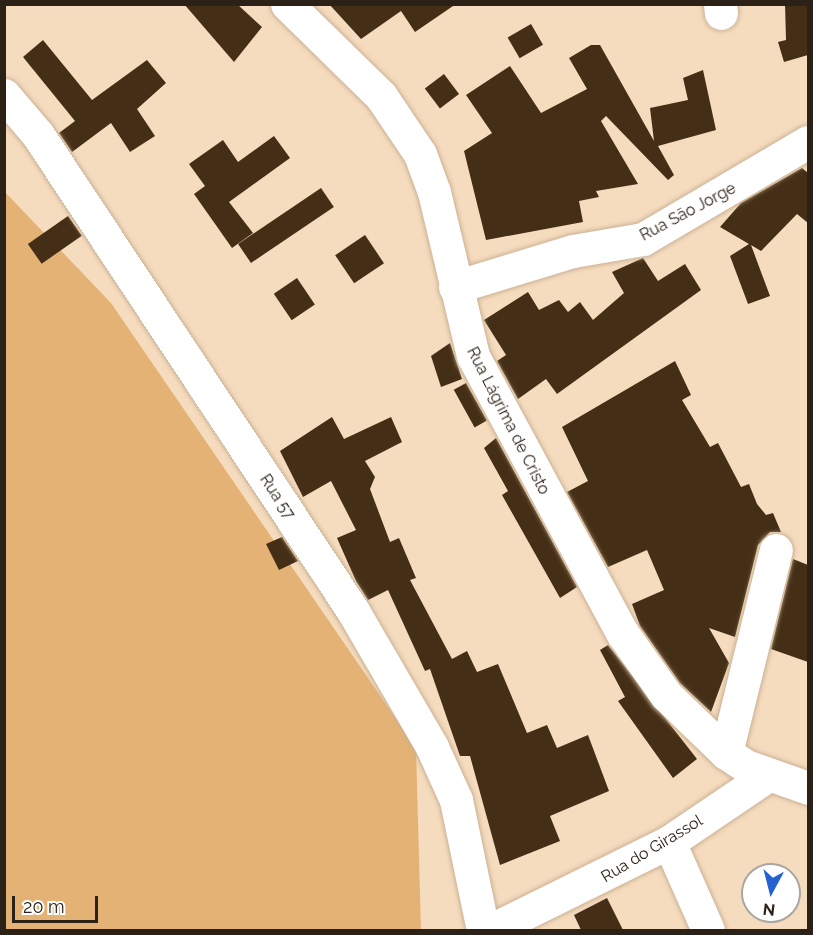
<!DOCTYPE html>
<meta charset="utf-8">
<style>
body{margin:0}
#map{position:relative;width:813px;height:935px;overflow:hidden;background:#f6dcbe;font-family:Raleway,sans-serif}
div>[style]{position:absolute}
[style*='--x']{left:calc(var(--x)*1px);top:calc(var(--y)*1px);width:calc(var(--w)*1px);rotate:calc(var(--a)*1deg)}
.green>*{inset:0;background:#e4b275}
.building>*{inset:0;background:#442f16;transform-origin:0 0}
.roads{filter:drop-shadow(0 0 2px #cbb195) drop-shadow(0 0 2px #cbb195)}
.minor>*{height:33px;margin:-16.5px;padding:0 16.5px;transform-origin:16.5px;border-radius:16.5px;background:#fff}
span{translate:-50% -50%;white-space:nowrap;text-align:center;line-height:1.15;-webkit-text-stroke:6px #fff;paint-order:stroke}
.street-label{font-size:16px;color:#2b2116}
.frame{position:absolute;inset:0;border:6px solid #2b2116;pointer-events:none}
.north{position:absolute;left:741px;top:863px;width:60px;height:60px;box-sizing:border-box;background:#fff;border:2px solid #aaa6a2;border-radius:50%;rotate:187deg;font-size:16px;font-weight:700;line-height:24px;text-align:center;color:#2b2116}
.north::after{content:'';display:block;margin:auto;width:21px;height:27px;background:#2362cf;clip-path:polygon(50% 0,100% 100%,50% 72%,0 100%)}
.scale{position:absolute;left:12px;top:896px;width:86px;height:27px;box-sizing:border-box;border:3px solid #2b2116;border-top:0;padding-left:8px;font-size:18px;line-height:21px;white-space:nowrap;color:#2b2116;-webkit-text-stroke:4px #fff;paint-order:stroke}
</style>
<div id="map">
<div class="green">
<i style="clip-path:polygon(4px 191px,111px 303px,416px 748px,421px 930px,5px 930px)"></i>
</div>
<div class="building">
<i style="clip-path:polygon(184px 4px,237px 4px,262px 27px,234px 62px)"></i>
<i style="clip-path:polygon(329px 4px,456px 4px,415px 32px,401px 11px,361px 39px)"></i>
<i style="clip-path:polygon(785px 4px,808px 4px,808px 55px,784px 62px,778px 42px,786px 40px)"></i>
<i style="left:531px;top:24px;width:24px;height:27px;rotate:60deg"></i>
<i style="clip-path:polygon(43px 40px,92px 100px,147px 60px,166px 83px,137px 109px,155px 136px,130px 152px,111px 123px,72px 152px,59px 133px,75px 121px,23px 57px)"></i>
<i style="clip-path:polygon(591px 45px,600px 45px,654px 141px,650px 108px,688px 100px,683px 78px,703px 70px,716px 130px,658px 146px,674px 175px,668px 180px,606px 116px,601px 121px,638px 184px,596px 191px,599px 197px,579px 201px,583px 222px,486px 240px,464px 151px,492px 133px,466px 95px,510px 66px,541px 113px,587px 89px,569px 58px)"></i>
<i style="left:444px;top:74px;width:25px;height:24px;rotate:53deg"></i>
<i style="clip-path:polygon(274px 136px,290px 158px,229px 202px,253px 233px,232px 248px,194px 194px,205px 186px,189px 164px,223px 140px,238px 162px)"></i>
<i style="clip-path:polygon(802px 168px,808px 173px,808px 223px,797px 214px,761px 251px,751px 245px,770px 296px,748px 304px,730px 256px,749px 244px,720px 227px,741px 203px)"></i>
<i style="left:321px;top:188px;width:23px;height:100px;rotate:56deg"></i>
<i style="left:68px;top:216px;width:24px;height:49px;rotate:55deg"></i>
<i style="left:365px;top:235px;width:34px;height:36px;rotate:56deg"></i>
<i style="clip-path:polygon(643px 258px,658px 281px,685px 264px,701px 290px,557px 394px,546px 379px,518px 399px,497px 361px,506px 355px,484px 320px,528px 292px,539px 310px,559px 300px,568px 312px,580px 302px,593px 320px,624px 293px,612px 272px)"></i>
<i style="left:297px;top:278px;width:32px;height:28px;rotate:56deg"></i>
<i style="clip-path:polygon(450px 343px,462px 379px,441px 387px,431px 356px)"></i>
<i style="clip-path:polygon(675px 361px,691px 395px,682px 400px,710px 447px,718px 443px,741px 487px,749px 484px,757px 504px,766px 515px,773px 513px,781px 532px,770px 532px,758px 545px,735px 637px,709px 628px,729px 663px,711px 712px,680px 683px,640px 626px,632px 604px,664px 590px,647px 550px,608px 567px,567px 492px,588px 481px,562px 427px)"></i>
<i style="left:466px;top:383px;width:43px;height:14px;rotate:61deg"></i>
<i style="clip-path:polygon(332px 417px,344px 439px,391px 417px,402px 442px,365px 461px,375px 477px,370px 489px,390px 542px,399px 538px,416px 578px,410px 580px,452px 659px,467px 651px,477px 672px,498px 664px,527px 733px,547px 725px,557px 748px,588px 735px,609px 791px,550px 816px,560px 841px,500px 865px,470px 756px,460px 756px,430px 669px,425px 671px,388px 590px,368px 600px,356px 581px,337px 538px,356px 530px,331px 481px,303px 497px,280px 451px)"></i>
<i style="clip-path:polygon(496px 438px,577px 587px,560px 598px,502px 495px,508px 491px,484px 448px)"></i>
<i style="clip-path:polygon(282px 537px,298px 561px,279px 570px,266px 544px)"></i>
<i style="clip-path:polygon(793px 559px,808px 565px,808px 662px,771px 649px)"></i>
<i style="clip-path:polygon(608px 645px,697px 759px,673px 778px,618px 701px,625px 697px,600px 650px)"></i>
<i style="clip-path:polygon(607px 898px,623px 930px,581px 930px,574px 915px)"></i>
</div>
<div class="roads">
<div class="minor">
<i style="--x:287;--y:4;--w:132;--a:44.4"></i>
<i style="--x:381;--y:96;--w:70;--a:56.1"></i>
<i style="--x:420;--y:154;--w:40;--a:69.8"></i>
<i style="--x:434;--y:192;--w:169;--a:76.6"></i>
<i style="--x:473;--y:356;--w:316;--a:61.7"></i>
<i style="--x:623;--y:634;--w:75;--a:54.8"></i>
<i style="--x:666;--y:695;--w:83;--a:44"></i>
<i style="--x:726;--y:753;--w:24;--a:33"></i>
<i style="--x:746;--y:766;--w:66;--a:19.5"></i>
<i style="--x:720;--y:4;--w:9;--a:84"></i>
<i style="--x:4;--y:95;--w:52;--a:49.6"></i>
<i style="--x:38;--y:135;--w:571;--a:56.5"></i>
<i style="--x:353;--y:611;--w:157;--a:59.8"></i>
<i style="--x:432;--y:747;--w:58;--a:65.6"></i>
<i style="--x:456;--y:800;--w:133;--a:78.3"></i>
<i style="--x:455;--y:287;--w:123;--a:-17"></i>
<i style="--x:573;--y:251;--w:71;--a:-9.7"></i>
<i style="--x:643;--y:239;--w:191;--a:-30.5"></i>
<i style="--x:726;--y:753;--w:209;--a:-76.2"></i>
<i style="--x:669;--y:842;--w:96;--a:66.1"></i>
<i style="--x:491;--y:930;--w:199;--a:-26.3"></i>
<i style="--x:669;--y:842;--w:120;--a:-34.1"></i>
</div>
</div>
<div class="street-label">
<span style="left:688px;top:212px;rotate:-28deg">Rua São Jorge</span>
<span style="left:508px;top:421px;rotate:63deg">Rua Lágrima de Cristo</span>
<span style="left:277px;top:497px;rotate:57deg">Rua 57</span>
<span style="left:652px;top:849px;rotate:-31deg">Rua do Girassol</span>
</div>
<div class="frame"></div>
<div class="north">N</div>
<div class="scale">20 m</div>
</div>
